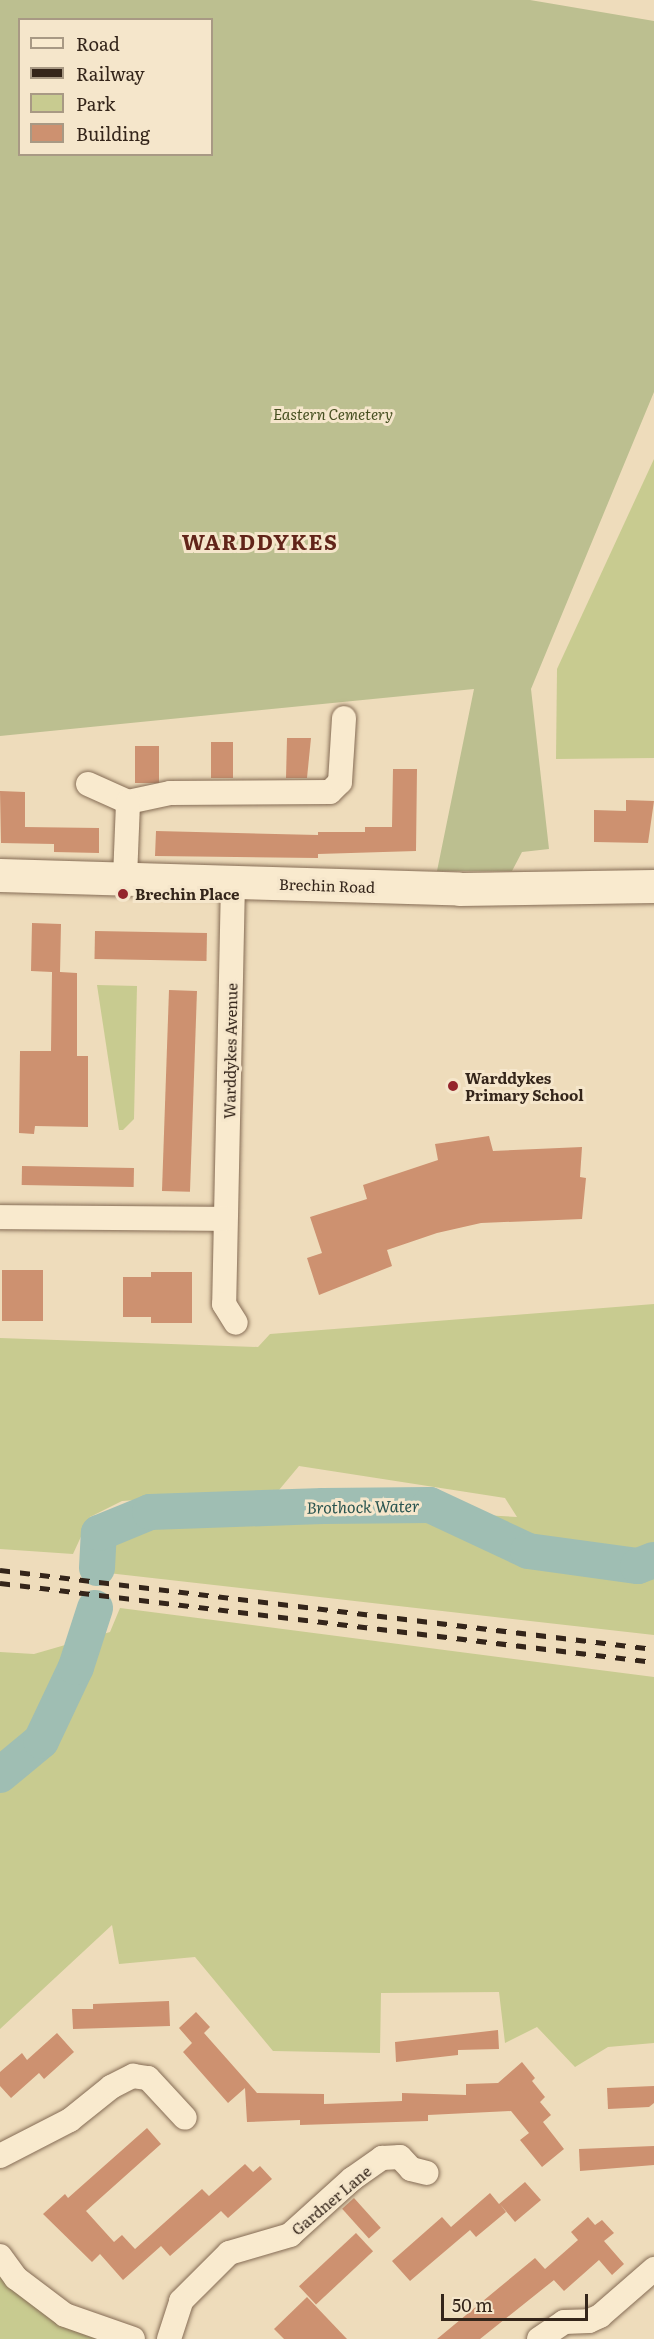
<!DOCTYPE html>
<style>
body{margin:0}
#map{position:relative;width:654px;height:2339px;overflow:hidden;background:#eedcbb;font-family:Literata,serif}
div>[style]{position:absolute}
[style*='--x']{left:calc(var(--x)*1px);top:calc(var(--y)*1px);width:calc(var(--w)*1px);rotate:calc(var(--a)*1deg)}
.green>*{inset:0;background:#c8cb90}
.cemetery>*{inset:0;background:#bcbf90}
.river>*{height:36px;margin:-18px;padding:0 18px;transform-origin:18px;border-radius:18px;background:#9fbeb3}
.building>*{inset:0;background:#cd9170;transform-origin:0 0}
.roads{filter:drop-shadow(0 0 2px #856c55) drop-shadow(0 0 2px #856c55)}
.street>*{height:24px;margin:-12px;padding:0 12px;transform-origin:12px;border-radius:12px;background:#f9eace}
.secondary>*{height:33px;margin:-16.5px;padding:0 16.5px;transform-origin:16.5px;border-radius:16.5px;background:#f9eace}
.rail>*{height:4.5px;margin-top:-2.25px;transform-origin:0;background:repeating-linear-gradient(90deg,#34251a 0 10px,transparent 0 20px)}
.dots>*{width:16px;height:16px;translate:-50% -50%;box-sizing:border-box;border:3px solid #f5e6cb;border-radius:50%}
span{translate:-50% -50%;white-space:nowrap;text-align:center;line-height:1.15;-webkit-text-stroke:6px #f5e6cb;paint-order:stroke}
.park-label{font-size:15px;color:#475021;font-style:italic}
.street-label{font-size:15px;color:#34251a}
.poi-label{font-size:15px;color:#34251a;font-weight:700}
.left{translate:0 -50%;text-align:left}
.water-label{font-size:16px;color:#29544f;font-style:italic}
.district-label{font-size:21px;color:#612419;font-weight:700;letter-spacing:1.5px}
.legend{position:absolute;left:18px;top:18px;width:195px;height:138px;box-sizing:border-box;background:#f5e6cb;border:2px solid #a89984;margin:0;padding:8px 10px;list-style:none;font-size:18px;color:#34251a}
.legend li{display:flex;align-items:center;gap:12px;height:30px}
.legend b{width:30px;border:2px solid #a89984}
.scale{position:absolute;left:441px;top:2294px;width:147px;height:27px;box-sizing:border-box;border:3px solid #34251a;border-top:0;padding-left:8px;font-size:18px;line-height:21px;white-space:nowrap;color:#34251a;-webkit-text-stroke:4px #f5e6cb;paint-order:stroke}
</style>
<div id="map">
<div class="green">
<i style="clip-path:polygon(654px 459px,654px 758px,556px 759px,557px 669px)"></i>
<i style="clip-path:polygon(97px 985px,137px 986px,134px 1119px,123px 1130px,119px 1130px)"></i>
<i style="clip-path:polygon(654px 1304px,654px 1635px,108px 1573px,110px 1538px,155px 1520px,427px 1512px,517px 1517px,505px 1498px,299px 1466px,279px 1490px,122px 1501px,90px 1517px,73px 1554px,0 1549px,0 1338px,258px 1347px,270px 1334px)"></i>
<i style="clip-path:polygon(120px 1608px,654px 1677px,654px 2043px,608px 2047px,575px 2067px,537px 2027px,505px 2043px,499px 1992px,381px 1993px,380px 2053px,273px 2051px,195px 1957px,119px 1964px,112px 1925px,0 2029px,0 1652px,34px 1654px,110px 1632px)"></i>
<i style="clip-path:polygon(0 2258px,117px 2339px,0 2339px)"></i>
</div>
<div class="cemetery">
<i style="clip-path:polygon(evenodd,0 0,530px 0,654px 21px,654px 392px,531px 689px,549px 849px,522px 852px,512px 871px,437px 871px,474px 689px,0 736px,0 0,20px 20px,212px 20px,212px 154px,20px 154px,20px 20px)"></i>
</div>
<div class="river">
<i style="--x:97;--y:1568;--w:35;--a:-87"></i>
<i style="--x:99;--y:1533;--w:55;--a:-22.4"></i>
<i style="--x:150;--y:1512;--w:173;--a:-2"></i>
<i style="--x:323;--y:1506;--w:107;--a:-0.5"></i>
<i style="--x:430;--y:1505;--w:108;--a:25.1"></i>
<i style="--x:528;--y:1551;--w:111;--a:7.8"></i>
<i style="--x:638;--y:1566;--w:17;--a:-21"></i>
<i style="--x:0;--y:1775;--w:53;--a:-39.7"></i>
<i style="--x:41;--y:1741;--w:82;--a:-64.7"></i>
<i style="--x:76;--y:1667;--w:62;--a:-72.1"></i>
</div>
<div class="building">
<i style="clip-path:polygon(287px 738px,311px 738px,307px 778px,286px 778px)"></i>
<i style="left:211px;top:742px;width:22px;height:36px"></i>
<i style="left:135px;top:746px;width:24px;height:37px"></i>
<i style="clip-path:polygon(393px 769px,417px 769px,416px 851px,318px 854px,318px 858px,155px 856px,156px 831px,318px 835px,318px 832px,365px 832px,365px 827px,392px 827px)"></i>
<i style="clip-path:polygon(0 791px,25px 792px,25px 827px,99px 828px,99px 853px,54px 852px,54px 844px,1px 843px)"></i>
<i style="clip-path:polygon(626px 800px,654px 801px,648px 843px,594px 842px,594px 810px,626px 811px)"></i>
<i style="clip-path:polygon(32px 923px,61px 924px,60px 972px,77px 973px,77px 1056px,88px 1056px,88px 1127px,35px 1126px,34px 1134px,19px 1133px,20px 1051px,51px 1051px,52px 972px,31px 971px)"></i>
<i style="left:95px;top:931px;width:112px;height:28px;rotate:1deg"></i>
<i style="left:169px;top:990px;width:28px;height:201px;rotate:2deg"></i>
<i style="clip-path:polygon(489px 1136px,493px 1151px,582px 1147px,580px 1177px,586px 1178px,582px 1219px,481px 1223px,437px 1233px,387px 1250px,392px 1266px,319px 1295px,307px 1258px,322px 1253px,310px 1217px,367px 1199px,363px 1185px,438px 1160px,435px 1144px)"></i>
<i style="left:22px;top:1166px;width:112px;height:19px;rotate:1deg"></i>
<i style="left:2px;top:1270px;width:41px;height:51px"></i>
<i style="clip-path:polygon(151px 1272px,192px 1272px,192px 1323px,151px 1323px,151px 1317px,123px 1317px,123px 1277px,151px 1277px)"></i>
<i style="clip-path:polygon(169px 2001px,170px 2026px,73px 2029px,72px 2009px,93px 2009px,93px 2004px)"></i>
<i style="clip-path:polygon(196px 2012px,210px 2027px,204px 2033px,257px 2093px,324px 2094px,324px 2104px,402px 2101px,402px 2093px,466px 2095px,466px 2084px,498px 2083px,522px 2062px,535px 2078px,532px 2081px,545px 2097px,540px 2102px,551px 2115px,543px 2122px,564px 2149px,542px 2167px,520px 2140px,529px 2133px,511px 2111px,428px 2115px,428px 2121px,300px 2125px,300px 2120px,247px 2122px,245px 2088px,228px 2103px,183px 2052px,192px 2043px,179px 2028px)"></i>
<i style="clip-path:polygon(498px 2030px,499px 2049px,458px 2050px,458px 2055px,396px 2062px,395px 2042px)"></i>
<i style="clip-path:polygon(57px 2033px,74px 2052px,44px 2079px,39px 2073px,11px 2098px,0 2086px,0 2072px,22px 2053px,27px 2060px)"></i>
<i style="clip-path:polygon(654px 2086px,654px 2103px,649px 2107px,608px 2109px,607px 2088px)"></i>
<i style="clip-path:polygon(147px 2128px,161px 2144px,86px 2211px,114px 2242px,122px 2235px,135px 2249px,202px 2189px,209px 2196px,245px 2164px,253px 2172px,260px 2166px,272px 2179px,228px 2218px,221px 2211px,170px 2256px,161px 2246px,123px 2280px,100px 2254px,92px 2262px,43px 2214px,65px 2194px,68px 2198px)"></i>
<i style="clip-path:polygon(654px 2146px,654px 2165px,580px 2171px,579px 2149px)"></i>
<i style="clip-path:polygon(525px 2182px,541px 2200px,515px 2222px,500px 2204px,506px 2212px,476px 2237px,470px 2230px,410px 2281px,392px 2261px,442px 2217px,451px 2227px,490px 2193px,499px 2204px)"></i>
<i style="left:354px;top:2198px;width:40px;height:16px;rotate:48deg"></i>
<i style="clip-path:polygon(588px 2217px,595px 2225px,602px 2220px,614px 2233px,604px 2241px,624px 2264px,612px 2275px,599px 2260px,564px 2291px,551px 2277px,554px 2280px,480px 2339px,437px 2339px,535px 2258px,545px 2269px,578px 2240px,571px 2232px)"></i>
<i style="left:356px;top:2233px;width:25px;height:78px;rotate:47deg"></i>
<i style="clip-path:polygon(307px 2297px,347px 2339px,284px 2339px,274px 2329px)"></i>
</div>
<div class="roads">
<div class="street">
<i style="--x:88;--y:784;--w:44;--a:24.2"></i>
<i style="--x:128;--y:802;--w:43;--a:-12.1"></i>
<i style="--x:170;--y:793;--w:160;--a:-0.4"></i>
<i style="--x:330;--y:792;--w:14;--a:-45"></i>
<i style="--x:340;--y:782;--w:64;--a:-86.4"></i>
<i style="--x:125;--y:878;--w:76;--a:-87.7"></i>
<i style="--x:233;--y:882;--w:422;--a:91.2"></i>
<i style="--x:224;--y:1304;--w:22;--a:58"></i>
<i style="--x:0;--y:1217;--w:225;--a:0.5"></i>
<i style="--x:0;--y:2156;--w:79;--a:-27.2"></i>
<i style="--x:70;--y:2120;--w:53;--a:-38.8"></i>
<i style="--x:111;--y:2087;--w:25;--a:-27"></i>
<i style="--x:133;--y:2076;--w:15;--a:8"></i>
<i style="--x:148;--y:2078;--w:54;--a:47.2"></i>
<i style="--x:0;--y:2256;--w:27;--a:54"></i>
<i style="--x:16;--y:2278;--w:61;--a:37.1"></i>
<i style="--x:65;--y:2315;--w:72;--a:19.4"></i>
<i style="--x:169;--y:2339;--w:40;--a:-72"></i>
<i style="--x:181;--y:2301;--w:68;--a:-45"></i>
<i style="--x:229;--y:2253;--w:64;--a:-16.4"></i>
<i style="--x:290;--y:2235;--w:84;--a:-42.1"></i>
<i style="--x:352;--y:2179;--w:37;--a:-35"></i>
<i style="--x:382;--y:2158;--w:18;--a:-3"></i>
<i style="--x:400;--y:2157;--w:16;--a:47"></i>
<i style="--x:411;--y:2169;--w:16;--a:14"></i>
<i style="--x:539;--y:2339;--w:30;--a:-34"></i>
<i style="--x:564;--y:2322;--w:25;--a:-2"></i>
<i style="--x:589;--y:2321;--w:12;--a:-24"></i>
<i style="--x:600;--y:2316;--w:72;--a:-41"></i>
</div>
<div class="secondary">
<i style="--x:0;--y:875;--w:459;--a:1.7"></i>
<i style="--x:459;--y:889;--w:195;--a:-0.9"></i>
</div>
</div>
<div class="rail">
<i style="--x:0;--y:1570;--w:659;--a:6.89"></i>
<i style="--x:0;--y:1583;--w:659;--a:6.89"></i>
</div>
<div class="dots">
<i style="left:123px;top:894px;background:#94252c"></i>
<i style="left:453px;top:1086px;background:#94252c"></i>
</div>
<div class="park-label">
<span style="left:333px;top:414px">Eastern Cemetery</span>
</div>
<div class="street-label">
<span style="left:327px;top:885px;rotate:2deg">Brechin Road</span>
<span style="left:230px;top:1051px;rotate:-89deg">Warddykes Avenue</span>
<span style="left:331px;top:2200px;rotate:-40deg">Gardner Lane</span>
</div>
<div class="poi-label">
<span class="left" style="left:135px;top:894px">Brechin Place</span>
<span class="left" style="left:465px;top:1086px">Warddykes<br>Primary School</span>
</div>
<div class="water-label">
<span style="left:363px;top:1506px;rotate:-1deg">Brothock Water</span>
</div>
<div class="district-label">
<span style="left:260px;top:541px">WARDDYKES</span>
</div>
<ul class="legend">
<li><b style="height:8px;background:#f9eace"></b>Road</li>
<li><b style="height:8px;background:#34251a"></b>Railway</li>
<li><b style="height:16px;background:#c8cb90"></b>Park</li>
<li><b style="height:16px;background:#cd9170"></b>Building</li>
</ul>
<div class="scale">50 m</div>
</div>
